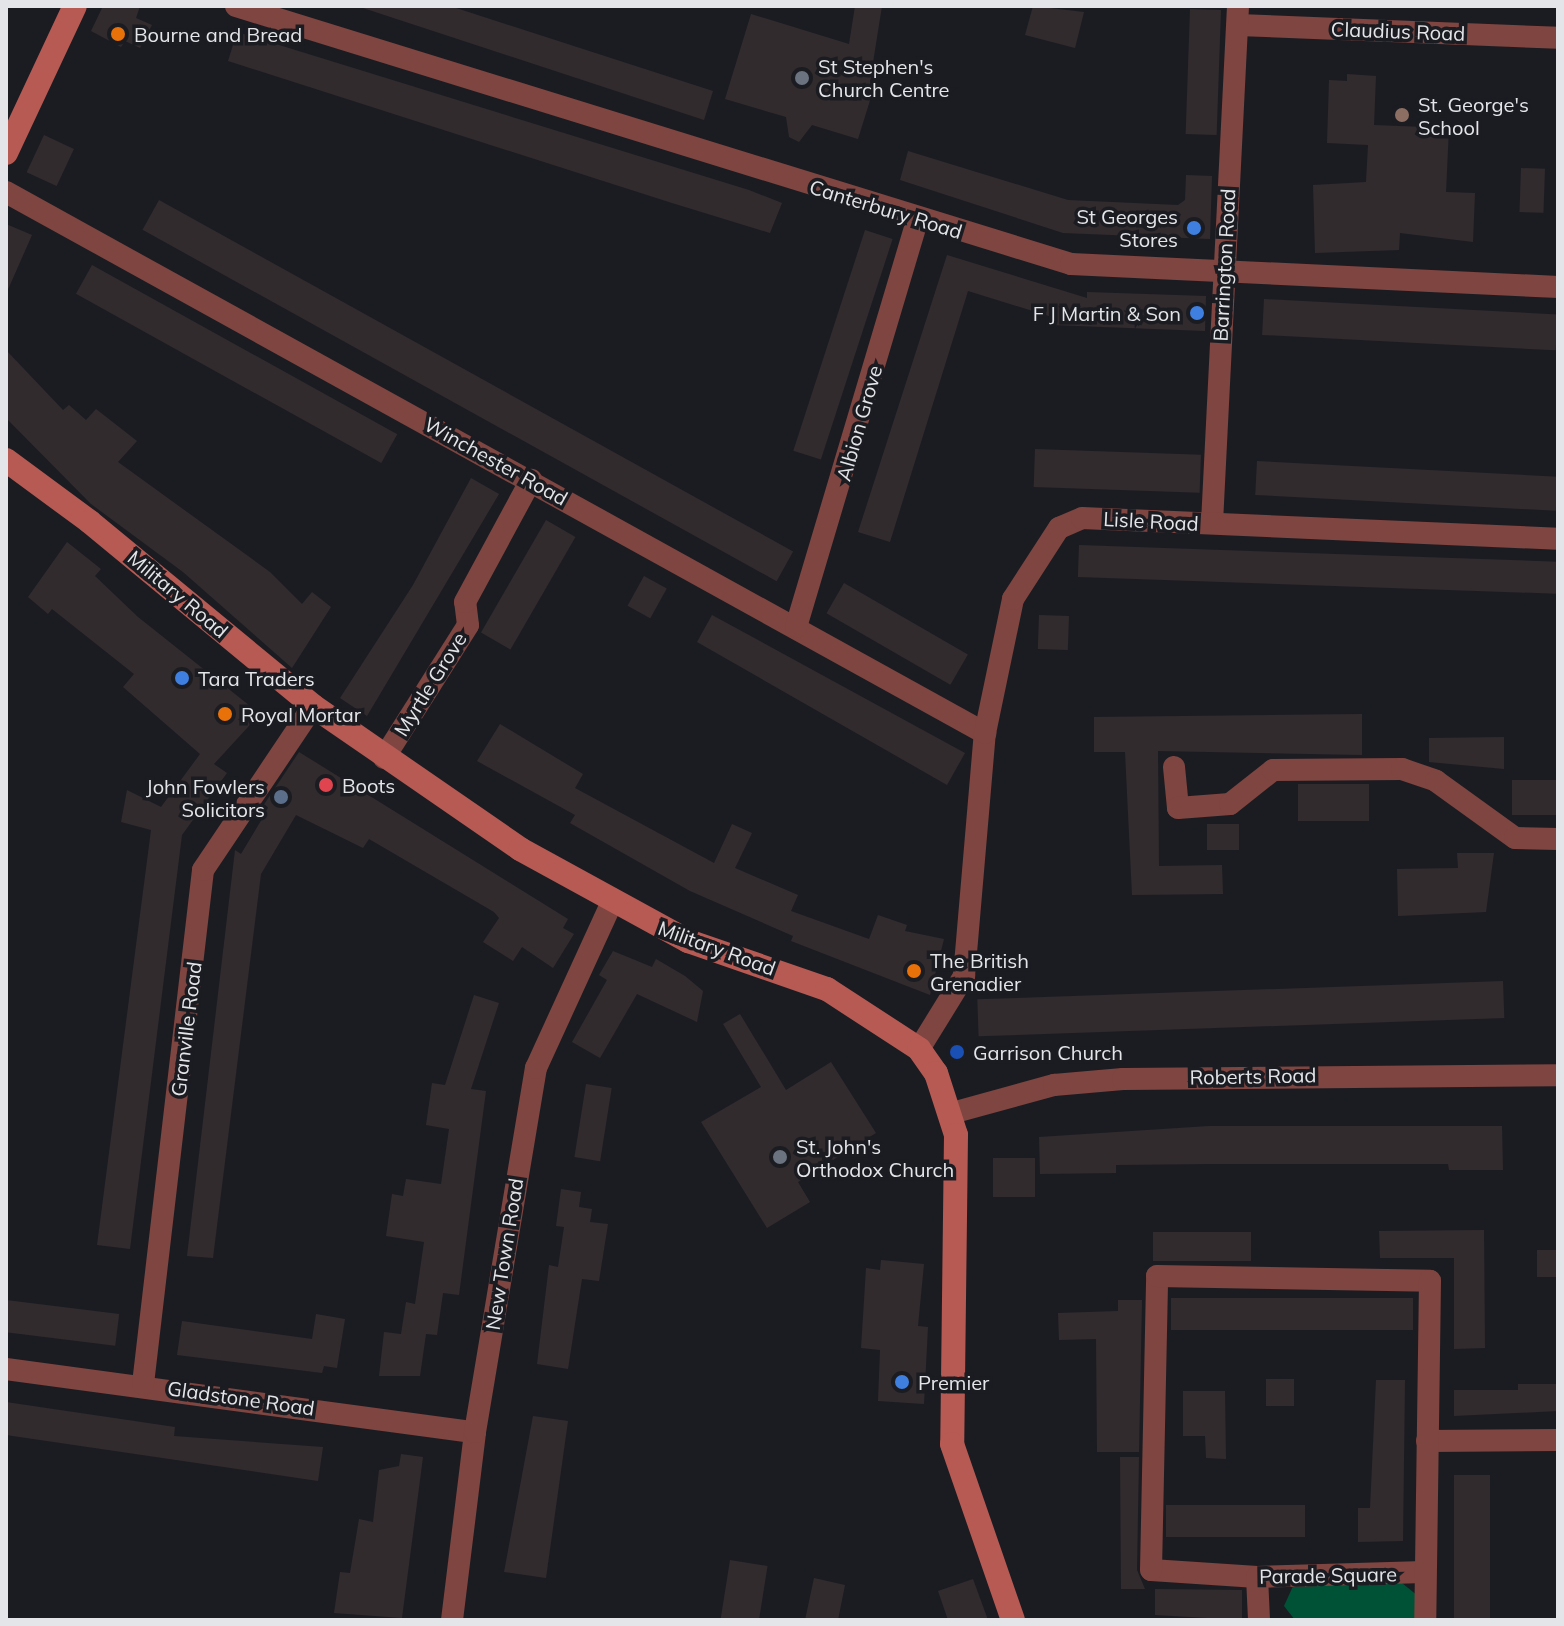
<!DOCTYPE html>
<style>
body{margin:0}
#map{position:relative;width:1564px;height:1626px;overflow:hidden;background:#1b1c22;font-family:Mulish,sans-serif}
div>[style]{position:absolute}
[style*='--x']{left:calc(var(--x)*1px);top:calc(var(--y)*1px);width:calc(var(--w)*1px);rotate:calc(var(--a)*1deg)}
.green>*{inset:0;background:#005236}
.building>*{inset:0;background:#322b2d;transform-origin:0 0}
.street>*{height:22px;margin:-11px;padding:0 11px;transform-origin:11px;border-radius:11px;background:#7f4540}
.secondary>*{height:24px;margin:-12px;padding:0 12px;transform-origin:12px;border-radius:12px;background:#b65a53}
.dots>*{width:22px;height:22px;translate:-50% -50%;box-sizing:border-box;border:4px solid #1b1c22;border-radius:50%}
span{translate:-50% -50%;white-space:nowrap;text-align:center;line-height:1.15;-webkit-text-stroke:7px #1b1c22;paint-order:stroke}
.street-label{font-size:20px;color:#e4e5e9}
.poi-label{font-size:20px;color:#e4e5e9}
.left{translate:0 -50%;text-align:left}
.right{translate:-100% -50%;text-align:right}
.frame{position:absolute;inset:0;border:8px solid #e4e5e9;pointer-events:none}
</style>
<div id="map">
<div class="green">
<i style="clip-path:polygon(1397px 1579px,1418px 1596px,1418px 1620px,1295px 1620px,1284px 1606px,1294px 1584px)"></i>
</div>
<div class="building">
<i style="clip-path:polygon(103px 6px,140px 6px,136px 18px,152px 25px,140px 48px,125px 41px,121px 47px,91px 31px)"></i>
<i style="clip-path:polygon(357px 6px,450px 6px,713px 91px,704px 120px)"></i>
<i style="clip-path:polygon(855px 6px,882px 6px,871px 75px,876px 81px,858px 139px,812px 125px,799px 142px,789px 137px,786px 117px,725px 99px,751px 14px,849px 44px)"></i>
<i style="clip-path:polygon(1033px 6px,1084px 12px,1075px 48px,1025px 35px)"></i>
<i style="left:1190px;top:9px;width:31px;height:125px;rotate:2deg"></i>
<i style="clip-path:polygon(237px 32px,749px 190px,782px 203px,770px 233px,672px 203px,228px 61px)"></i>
<i style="clip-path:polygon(1347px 74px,1376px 76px,1374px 125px,1449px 128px,1446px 192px,1475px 193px,1473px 242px,1400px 233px,1399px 250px,1315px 253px,1313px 185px,1366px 182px,1368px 145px,1327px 143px,1329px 80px,1347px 81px)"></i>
<i style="left:44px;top:135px;width:33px;height:41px;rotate:25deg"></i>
<i style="clip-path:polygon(908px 151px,1068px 200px,1178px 205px,1185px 200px,1186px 175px,1212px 176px,1210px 239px,1063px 233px,900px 180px)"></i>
<i style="left:1521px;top:168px;width:24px;height:44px;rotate:2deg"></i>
<i style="left:159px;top:200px;width:725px;height:34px;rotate:29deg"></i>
<i style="clip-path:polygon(6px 224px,32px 235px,6px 294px)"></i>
<i style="left:865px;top:230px;width:29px;height:232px;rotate:18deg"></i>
<i style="clip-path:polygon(947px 255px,1087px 298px,1087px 292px,1206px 296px,1205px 331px,1052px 325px,1052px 317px,968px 291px,890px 542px,858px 532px)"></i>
<i style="left:92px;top:265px;width:349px;height:33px;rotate:29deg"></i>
<i style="left:1264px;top:299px;width:294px;height:36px;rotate:3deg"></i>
<i style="clip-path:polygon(6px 350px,63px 410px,69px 405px,86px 420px,96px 409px,137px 441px,118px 462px,270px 572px,302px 604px,312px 592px,331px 607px,292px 668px,183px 572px,91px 504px,6px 418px)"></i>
<i style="left:1035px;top:449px;width:166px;height:38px;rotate:2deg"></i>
<i style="left:1257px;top:461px;width:301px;height:34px;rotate:3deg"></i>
<i style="clip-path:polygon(471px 478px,499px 494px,367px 716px,340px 698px,413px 585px)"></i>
<i style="left:546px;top:520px;width:34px;height:130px;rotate:30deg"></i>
<i style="clip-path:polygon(67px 542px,101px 569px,95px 576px,138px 617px,260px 714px,214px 764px,227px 773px,182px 835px,130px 1249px,97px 1245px,151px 830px,121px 822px,127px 790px,161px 807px,200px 754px,123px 687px,134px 674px,52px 609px,48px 614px,28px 597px)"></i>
<i style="left:1079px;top:545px;width:479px;height:32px;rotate:2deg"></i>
<i style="left:644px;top:576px;width:26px;height:34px;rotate:29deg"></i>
<i style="left:844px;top:583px;width:143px;height:35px;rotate:30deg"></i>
<i style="clip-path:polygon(712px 615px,965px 753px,947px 785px,697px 642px)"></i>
<i style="left:1039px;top:615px;width:30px;height:34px;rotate:2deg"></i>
<i style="clip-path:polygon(1362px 714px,1362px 755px,1158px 751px,1159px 866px,1222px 865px,1223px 894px,1132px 895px,1125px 752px,1094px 752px,1094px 717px)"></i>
<i style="clip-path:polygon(500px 724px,583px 774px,575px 788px,714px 863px,732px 824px,752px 833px,735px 868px,798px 895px,791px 911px,869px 939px,878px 915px,907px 925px,905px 931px,944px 939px,930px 995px,791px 941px,793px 936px,690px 891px,570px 823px,575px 815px,477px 761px)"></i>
<i style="clip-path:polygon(1504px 737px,1504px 769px,1429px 762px,1429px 738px)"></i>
<i style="clip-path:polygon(299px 752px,568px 919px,563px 928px,574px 934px,553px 968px,522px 947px,513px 961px,483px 942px,499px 918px,494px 912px,369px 839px,363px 848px,296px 815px,261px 874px,213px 1258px,187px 1256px,235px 850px,241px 854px,262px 819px,257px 815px)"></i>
<i style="left:1558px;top:780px;width:35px;height:46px;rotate:90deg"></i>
<i style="left:1298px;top:784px;width:71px;height:37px"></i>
<i style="left:1207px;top:824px;width:32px;height:26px"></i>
<i style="clip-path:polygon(1457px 853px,1494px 853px,1486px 912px,1398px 916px,1397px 869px,1458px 868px)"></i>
<i style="clip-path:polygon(613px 951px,652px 967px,656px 959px,685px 976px,703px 991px,697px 1022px,637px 994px,600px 1058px,572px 1042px,607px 980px,599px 975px)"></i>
<i style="left:1503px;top:981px;width:37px;height:526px;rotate:88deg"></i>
<i style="clip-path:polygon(474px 995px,499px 1003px,471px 1089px,486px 1091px,459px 1295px,443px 1293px,437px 1335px,426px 1334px,420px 1376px,379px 1376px,384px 1332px,401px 1334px,406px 1302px,415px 1304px,424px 1242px,386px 1236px,392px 1194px,403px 1196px,406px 1179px,441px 1184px,449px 1129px,426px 1125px,432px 1083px,445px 1085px)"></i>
<i style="clip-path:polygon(740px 1014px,786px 1090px,831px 1062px,876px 1133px,798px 1182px,810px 1202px,767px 1228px,701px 1122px,761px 1087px,723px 1024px)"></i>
<i style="left:586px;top:1084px;width:26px;height:74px;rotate:9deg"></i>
<i style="clip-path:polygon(1209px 1126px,1502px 1126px,1503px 1170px,1449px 1170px,1448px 1164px,1209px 1164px,1116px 1165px,1116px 1173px,1040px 1174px,1039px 1137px)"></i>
<i style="left:993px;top:1158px;width:42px;height:39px"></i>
<i style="clip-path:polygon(561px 1189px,581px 1192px,579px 1207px,592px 1209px,590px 1222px,608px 1224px,599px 1281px,582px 1279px,568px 1369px,537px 1364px,549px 1265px,558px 1267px,564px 1227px,556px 1226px)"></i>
<i style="clip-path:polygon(1484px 1230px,1485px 1348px,1454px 1349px,1454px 1258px,1380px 1258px,1379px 1231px)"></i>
<i style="left:1153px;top:1232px;width:98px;height:29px"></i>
<i style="left:1537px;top:1250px;width:21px;height:27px"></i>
<i style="clip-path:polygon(881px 1260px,924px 1264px,918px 1326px,928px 1327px,924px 1404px,878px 1401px,880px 1350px,861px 1348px,866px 1268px,880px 1270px)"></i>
<i style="left:1413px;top:1298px;width:32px;height:242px;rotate:90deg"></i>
<i style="left:6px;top:1300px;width:114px;height:32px;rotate:7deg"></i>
<i style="clip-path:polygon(1118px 1300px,1142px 1300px,1139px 1452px,1097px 1452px,1096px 1339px,1059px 1340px,1058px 1313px,1118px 1311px)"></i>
<i style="clip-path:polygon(316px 1314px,345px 1319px,337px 1368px,324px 1366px,322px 1373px,177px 1355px,182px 1321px,312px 1339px)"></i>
<i style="left:1266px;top:1379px;width:28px;height:27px"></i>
<i style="clip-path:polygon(1376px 1380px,1405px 1380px,1403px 1541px,1358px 1542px,1358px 1508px,1370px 1508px)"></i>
<i style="clip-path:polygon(1518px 1384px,1558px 1384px,1558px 1411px,1454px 1416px,1454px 1390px,1518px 1390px)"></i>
<i style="clip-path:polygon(1183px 1391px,1225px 1391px,1226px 1459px,1206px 1458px,1205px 1436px,1183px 1436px)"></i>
<i style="clip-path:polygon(6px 1402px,175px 1427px,174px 1436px,323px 1447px,318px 1481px,6px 1435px)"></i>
<i style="clip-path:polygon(533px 1416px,568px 1421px,546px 1578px,504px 1572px)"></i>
<i style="clip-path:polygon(401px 1454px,423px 1457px,402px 1618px,334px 1613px,340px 1572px,350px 1573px,359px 1519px,373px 1522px,379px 1470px,399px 1466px)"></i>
<i style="clip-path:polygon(1120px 1457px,1139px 1457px,1137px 1570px,1145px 1589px,1121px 1589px)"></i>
<i style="left:1454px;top:1475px;width:36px;height:145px"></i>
<i style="left:1305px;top:1505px;width:32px;height:139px;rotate:90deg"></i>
<i style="left:730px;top:1560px;width:38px;height:61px;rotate:9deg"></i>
<i style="clip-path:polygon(814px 1578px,845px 1585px,838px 1620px,805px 1620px)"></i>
<i style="clip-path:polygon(973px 1579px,988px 1620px,948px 1620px,938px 1591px)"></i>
<i style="clip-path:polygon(1155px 1589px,1242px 1590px,1242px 1620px,1155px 1615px)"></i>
</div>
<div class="street">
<i style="--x:236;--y:6;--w:874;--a:17.17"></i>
<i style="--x:1071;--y:264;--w:488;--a:2.7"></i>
<i style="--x:1238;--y:25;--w:320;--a:2.3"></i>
<i style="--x:6;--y:192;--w:1119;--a:28.93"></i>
<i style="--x:1212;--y:523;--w:518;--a:-87.12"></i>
<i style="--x:796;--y:627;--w:426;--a:-73.4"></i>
<i style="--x:384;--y:758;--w:157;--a:-57.7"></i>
<i style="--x:468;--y:625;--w:23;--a:-97"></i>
<i style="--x:465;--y:602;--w:139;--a:-61.6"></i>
<i style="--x:1174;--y:767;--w:41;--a:84.4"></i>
<i style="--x:1178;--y:808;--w:52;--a:-4.4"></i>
<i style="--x:1230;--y:804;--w:55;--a:-38.3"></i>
<i style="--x:1273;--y:770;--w:129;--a:-0.4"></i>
<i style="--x:1402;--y:769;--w:36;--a:19"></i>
<i style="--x:1436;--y:781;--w:97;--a:35.8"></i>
<i style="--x:1515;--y:838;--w:43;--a:1.3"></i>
<i style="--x:919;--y:1049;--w:86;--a:-58.3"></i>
<i style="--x:964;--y:976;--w:244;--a:-85.1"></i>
<i style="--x:985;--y:733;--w:137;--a:-78.2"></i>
<i style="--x:1013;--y:599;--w:85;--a:-57.1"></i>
<i style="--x:1059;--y:528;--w:25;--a:-23"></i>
<i style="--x:1082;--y:518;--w:476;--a:2.5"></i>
<i style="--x:952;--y:1113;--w:106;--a:-15.4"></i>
<i style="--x:1054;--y:1085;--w:69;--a:-5"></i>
<i style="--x:1123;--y:1079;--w:435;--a:-0.5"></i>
<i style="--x:6;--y:1369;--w:473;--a:7.7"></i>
<i style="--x:143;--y:1384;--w:517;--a:-83.34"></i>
<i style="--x:203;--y:870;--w:197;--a:-56.1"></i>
<i style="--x:1427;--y:1441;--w:131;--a:-0.4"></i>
<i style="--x:1424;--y:1572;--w:167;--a:178.3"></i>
<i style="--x:1257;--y:1577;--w:106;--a:-176.2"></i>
<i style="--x:1151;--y:1570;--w:294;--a:-88.8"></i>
<i style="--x:1157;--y:1276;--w:273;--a:1"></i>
<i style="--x:1430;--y:1281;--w:339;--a:90.8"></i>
<i style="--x:1257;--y:1577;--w:43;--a:87.3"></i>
<i style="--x:452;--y:1620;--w:189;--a:-83"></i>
<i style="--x:475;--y:1432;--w:369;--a:-80.5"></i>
<i style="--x:536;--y:1068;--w:180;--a:-65.4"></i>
</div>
<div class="secondary">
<i style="--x:6;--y:153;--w:162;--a:-64.9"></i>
<i style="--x:6;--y:460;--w:104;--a:36.4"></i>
<i style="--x:90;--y:522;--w:289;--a:39.5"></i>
<i style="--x:313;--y:706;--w:252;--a:34.6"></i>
<i style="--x:520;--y:849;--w:192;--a:28.7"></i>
<i style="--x:688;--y:941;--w:147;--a:19.1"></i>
<i style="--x:827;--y:989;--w:110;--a:33.1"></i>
<i style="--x:919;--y:1049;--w:29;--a:55"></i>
<i style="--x:936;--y:1073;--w:65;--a:72.1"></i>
<i style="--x:956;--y:1135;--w:309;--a:90.7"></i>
<i style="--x:952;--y:1444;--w:186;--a:70.9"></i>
</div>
<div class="dots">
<i style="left:118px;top:34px;background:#e8710a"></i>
<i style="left:802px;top:78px;background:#6b7280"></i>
<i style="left:1402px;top:115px;background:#8d6e63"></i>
<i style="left:1194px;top:228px;background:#3f7fe0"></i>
<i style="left:1197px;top:313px;background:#3f7fe0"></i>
<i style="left:182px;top:678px;background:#3f7fe0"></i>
<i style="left:225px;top:714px;background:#e8710a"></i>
<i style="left:326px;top:785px;background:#e0444e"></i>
<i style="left:281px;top:797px;background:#5c6f8a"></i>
<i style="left:914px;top:971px;background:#e8710a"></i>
<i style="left:957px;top:1052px;background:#1a4fb4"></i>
<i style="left:780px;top:1157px;background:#6b7280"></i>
<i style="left:902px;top:1382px;background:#3f7fe0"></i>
</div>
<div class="street-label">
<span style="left:1398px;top:31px;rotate:2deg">Claudius Road</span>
<span style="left:886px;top:209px;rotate:17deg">Canterbury Road</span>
<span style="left:1224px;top:265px;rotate:-87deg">Barrington Road</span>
<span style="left:859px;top:423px;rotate:-74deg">Albion Grove</span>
<span style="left:496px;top:461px;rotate:29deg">Winchester Road</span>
<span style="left:1151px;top:521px;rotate:3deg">Lisle Road</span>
<span style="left:178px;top:594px;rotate:40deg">Military Road</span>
<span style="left:430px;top:684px;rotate:-58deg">Myrtle Grove</span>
<span style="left:717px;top:948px;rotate:20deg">Military Road</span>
<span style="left:186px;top:1029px;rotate:-83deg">Granville Road</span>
<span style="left:1253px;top:1076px;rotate:-1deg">Roberts Road</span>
<span style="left:504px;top:1254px;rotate:-81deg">New Town Road</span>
<span style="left:241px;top:1398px;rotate:8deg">Gladstone Road</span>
<span style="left:1328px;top:1575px;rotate:-1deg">Parade Square</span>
</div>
<div class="poi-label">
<span class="left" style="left:134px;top:34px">Bourne and Bread</span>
<span class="left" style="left:818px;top:78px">St Stephen's<br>Church Centre</span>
<span class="left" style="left:1418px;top:116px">St. George's<br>School</span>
<span class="right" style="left:1178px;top:228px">St Georges<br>Stores</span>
<span class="right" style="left:1181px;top:313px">F J Martin &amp; Son</span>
<span class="left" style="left:198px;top:678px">Tara Traders</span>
<span class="left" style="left:241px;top:714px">Royal Mortar</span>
<span class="left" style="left:342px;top:785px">Boots</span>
<span class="right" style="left:265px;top:798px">John Fowlers<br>Solicitors</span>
<span class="left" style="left:930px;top:972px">The British<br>Grenadier</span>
<span class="left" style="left:973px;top:1052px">Garrison Church</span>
<span class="left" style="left:796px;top:1158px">St. John's<br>Orthodox Church</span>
<span class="left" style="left:918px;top:1382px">Premier</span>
</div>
<div class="frame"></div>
</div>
